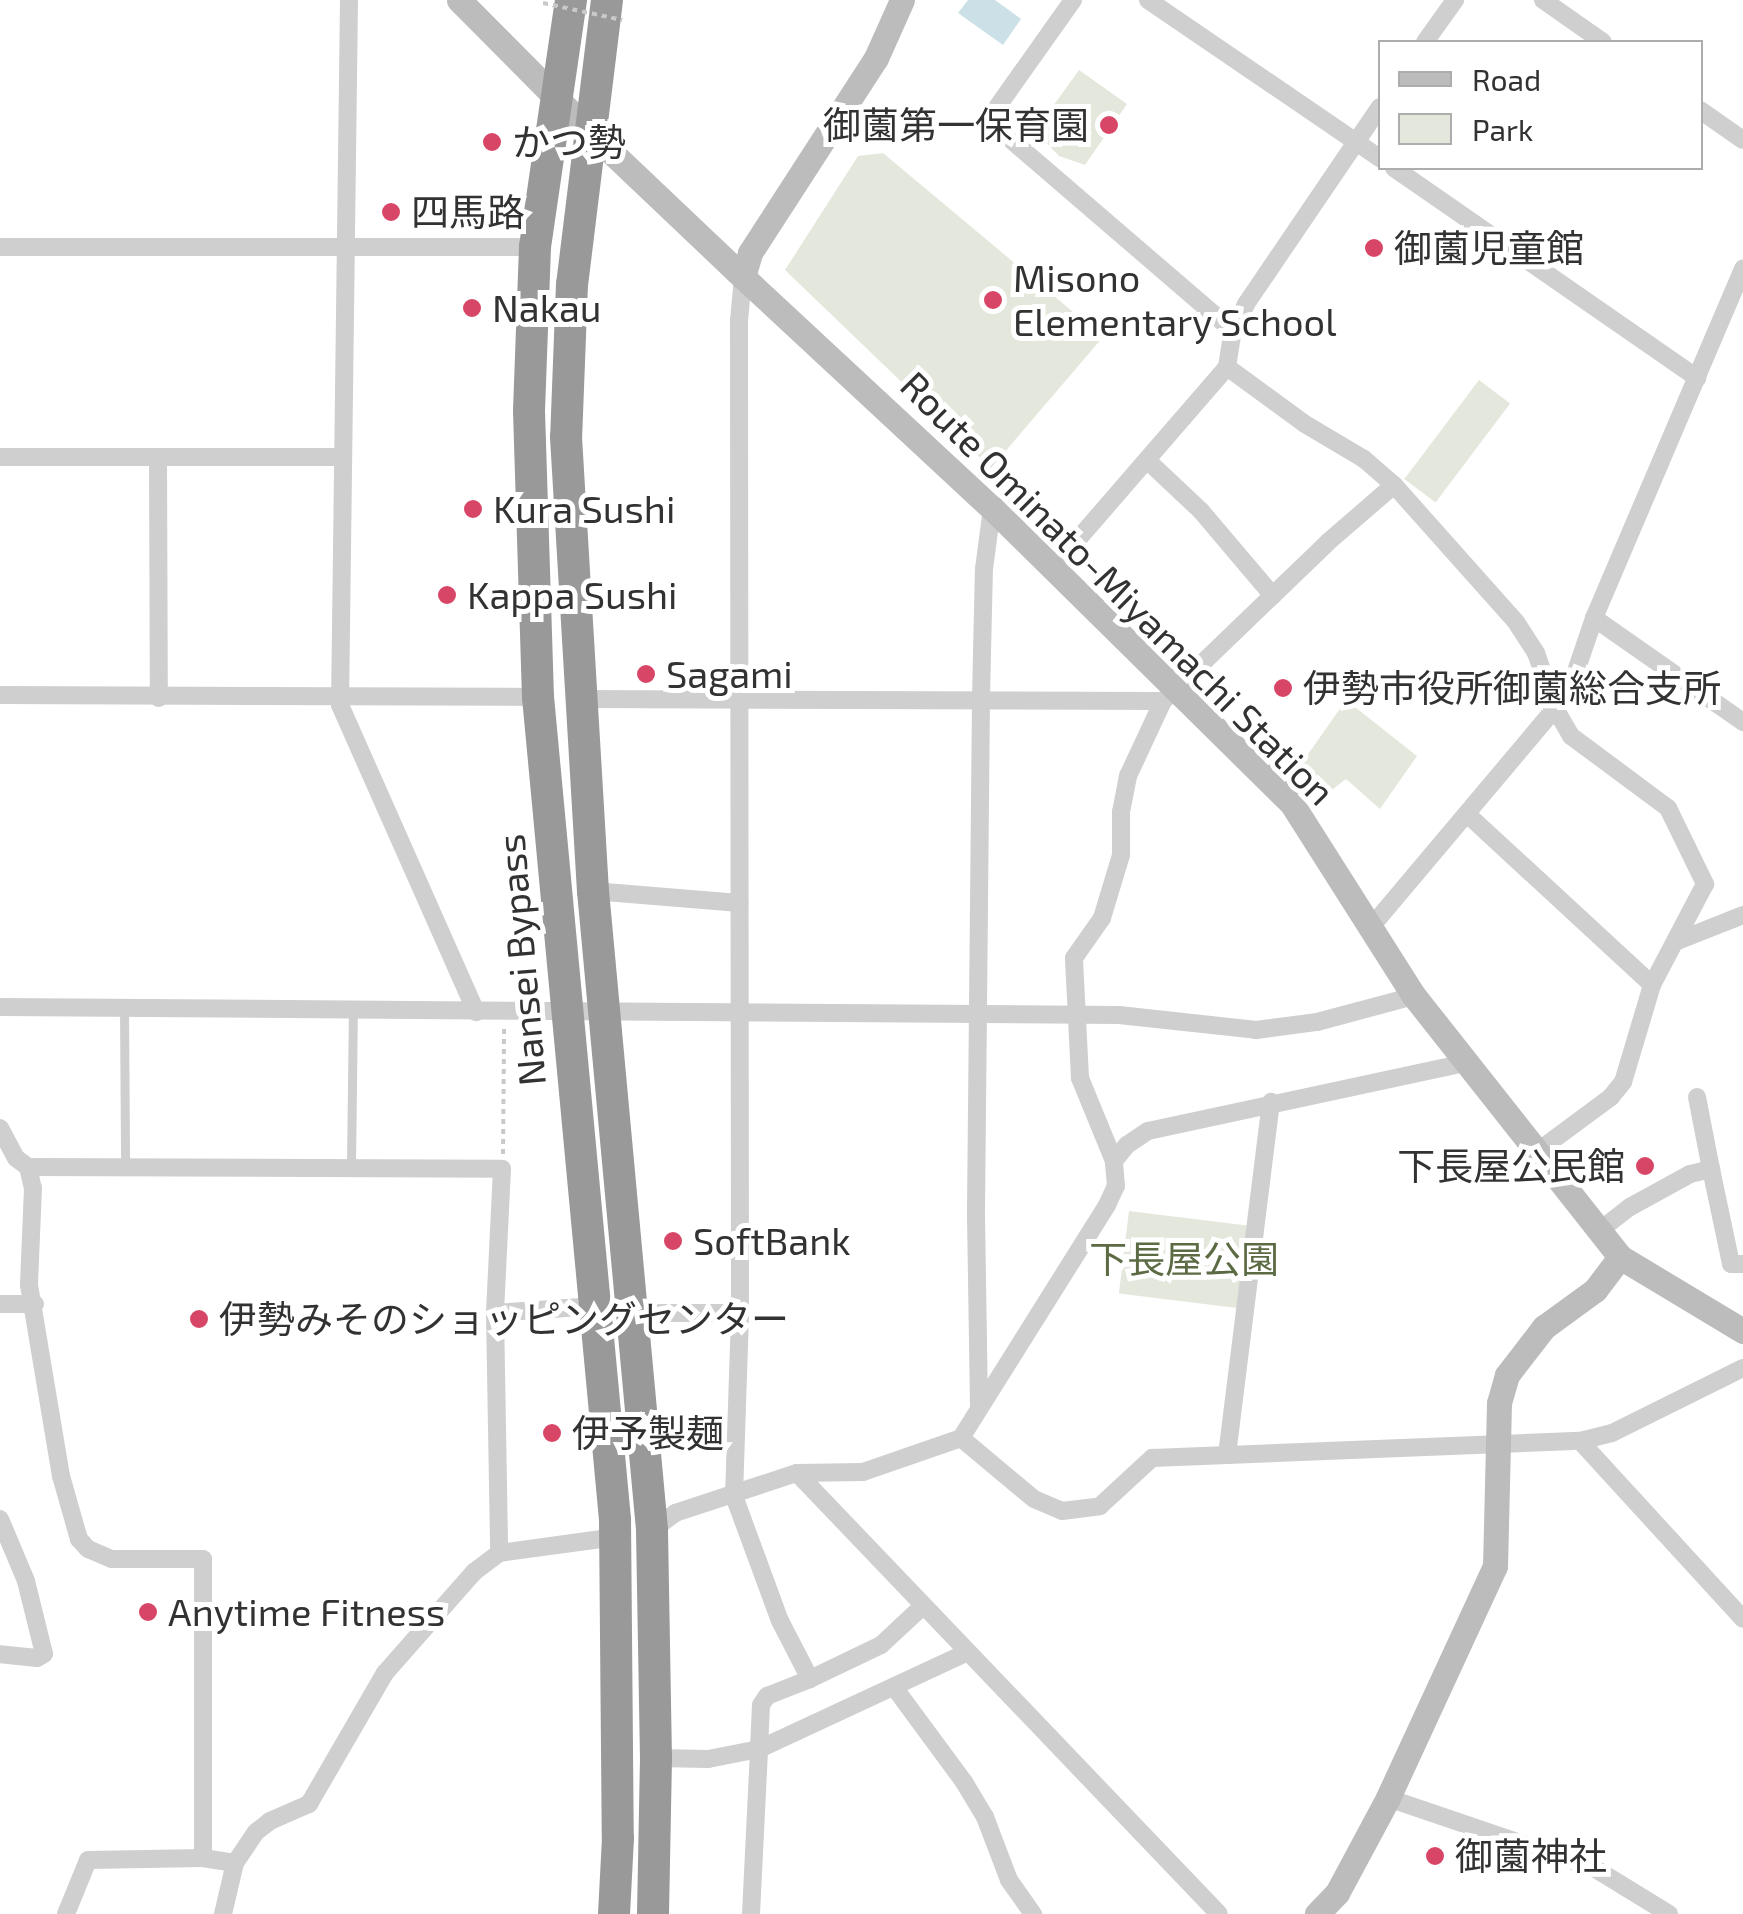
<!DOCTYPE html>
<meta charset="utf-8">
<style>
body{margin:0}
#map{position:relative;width:1743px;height:1914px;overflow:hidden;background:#fff;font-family:"Exo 2","Noto Sans JP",sans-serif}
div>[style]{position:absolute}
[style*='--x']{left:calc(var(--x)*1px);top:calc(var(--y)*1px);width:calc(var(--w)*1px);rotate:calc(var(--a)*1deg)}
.green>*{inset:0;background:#e4e8dc;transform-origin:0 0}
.water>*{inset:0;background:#cbe1e7}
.path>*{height:4px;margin-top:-2px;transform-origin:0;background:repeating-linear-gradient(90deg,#c9c9c9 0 5px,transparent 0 10px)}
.lane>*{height:9px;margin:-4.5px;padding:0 4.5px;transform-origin:4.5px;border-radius:4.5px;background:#cfcfcf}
.street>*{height:18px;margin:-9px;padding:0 9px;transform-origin:9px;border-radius:9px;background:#cfcfcf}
.secondary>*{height:25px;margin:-12.5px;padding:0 12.5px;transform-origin:12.5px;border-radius:12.5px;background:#bcbcbc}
.highway>*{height:32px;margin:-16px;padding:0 16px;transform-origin:16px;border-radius:16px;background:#999}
.path-bridge>*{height:4px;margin-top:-2px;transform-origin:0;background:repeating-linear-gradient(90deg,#c9c9c9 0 5px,transparent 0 10px)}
.dots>*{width:28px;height:28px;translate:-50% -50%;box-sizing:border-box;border:5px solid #fff;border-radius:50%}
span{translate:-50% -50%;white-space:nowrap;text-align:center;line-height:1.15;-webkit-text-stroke:10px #fff;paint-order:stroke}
.poi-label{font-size:38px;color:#323232}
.right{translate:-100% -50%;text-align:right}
.left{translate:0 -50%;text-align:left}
.street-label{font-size:38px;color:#323232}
.park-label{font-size:38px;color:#5c6b43}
.legend{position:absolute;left:1378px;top:40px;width:325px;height:130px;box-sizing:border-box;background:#fff;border:2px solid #adadad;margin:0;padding:12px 18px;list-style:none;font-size:30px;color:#323232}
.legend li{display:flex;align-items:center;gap:20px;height:50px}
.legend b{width:50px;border:2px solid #adadad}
</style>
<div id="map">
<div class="green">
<i style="clip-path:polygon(1079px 70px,1127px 104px,1085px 165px,1059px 156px,1035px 131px)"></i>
<i style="clip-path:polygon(883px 153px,1103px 337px,991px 468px,785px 270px,858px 156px)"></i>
<i style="left:1479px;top:380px;width:39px;height:124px;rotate:37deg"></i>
<i style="clip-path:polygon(1346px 700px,1417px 756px,1380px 809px,1346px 779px,1320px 799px,1297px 770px)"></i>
<i style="left:1129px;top:1211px;width:121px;height:83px;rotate:7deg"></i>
</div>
<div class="water">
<i style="clip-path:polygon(968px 0,995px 0,1021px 19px,1003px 45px,958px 13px)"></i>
</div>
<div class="path">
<i style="--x:503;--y:1154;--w:126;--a:-89.5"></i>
</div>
<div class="lane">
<i style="--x:124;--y:1008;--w:160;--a:89.6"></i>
<i style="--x:351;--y:1167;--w:157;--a:-89.3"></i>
</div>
<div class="street">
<i style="--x:349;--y:0;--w:705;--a:90.73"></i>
<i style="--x:340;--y:705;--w:336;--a:66.1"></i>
<i style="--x:1073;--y:0;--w:147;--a:125.3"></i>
<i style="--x:988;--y:120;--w:323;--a:40.7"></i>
<i style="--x:1148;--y:0;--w:281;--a:34.3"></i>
<i style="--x:1543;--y:0;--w:73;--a:35"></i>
<i style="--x:1425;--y:42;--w:52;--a:-54.5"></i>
<i style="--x:1700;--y:110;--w:52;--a:34.9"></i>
<i style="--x:1394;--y:168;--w:369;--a:34.7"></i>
<i style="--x:0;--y:247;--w:535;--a:0"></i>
<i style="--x:1227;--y:367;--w:97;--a:36.2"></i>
<i style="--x:1305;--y:424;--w:69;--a:30.7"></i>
<i style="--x:1364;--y:459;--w:40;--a:41"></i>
<i style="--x:1394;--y:485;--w:183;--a:48.3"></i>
<i style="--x:1516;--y:622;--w:37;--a:57"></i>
<i style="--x:1536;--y:653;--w:60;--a:70.7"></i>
<i style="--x:1556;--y:710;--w:30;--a:60"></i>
<i style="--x:1571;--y:736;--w:121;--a:36.6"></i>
<i style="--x:1668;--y:808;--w:85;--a:64"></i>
<i style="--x:1705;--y:884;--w:114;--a:117.7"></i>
<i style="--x:1652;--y:985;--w:101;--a:106.6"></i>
<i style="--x:1623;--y:1082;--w:19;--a:129"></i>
<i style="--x:1611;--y:1097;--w:91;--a:143.5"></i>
<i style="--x:0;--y:457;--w:341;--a:0"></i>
<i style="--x:158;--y:457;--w:241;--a:89.8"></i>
<i style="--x:1148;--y:461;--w:73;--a:43.3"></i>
<i style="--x:1201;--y:511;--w:111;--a:49.7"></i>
<i style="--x:1053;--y:568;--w:266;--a:-49.1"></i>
<i style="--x:1227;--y:367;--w:36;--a:-81"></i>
<i style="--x:1233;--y:331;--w:30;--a:-64"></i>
<i style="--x:1246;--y:304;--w:238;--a:-55.8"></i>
<i style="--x:1594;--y:618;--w:182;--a:34.9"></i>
<i style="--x:0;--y:695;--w:538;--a:0.21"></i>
<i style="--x:582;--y:699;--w:581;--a:0.2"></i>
<i style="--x:1163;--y:701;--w:229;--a:-43.9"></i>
<i style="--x:1328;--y:542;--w:87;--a:-40.8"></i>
<i style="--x:1467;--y:814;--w:252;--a:42.7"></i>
<i style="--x:593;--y:891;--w:147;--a:4.7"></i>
<i style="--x:1371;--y:927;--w:307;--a:-49.9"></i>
<i style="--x:1569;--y:692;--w:78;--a:-71.3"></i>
<i style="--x:1594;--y:618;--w:380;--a:-66.9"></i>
<i style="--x:1675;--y:942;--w:73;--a:-21.7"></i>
<i style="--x:0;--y:1007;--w:1119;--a:0.41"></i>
<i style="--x:1119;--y:1015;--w:138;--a:6.2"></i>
<i style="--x:1256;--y:1030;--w:62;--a:-7.5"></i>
<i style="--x:1317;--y:1022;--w:100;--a:-15"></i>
<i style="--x:1697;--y:1097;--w:73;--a:79"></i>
<i style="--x:0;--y:1128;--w:34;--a:62"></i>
<i style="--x:16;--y:1158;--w:15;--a:37"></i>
<i style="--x:28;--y:1167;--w:22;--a:77"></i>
<i style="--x:33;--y:1188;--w:97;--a:92.4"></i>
<i style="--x:29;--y:1285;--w:194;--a:80.5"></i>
<i style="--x:61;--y:1476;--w:66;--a:74.1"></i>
<i style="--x:79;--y:1539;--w:13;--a:48"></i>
<i style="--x:88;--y:1549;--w:25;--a:23"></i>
<i style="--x:111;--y:1559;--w:92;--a:0"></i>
<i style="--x:203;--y:1559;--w:299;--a:90"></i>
<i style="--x:1114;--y:1161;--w:90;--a:-112.3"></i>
<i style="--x:1080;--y:1078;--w:120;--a:-92.9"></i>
<i style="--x:1074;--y:958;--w:49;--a:-55"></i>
<i style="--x:1102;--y:918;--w:66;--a:-73.2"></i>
<i style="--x:1121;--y:855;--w:43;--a:-90"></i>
<i style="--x:1121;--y:812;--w:37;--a:-79"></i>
<i style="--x:1128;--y:776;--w:83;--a:-65"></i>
<i style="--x:28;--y:1167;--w:474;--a:0.2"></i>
<i style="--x:502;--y:1169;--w:144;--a:92.8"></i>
<i style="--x:495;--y:1313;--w:240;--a:89"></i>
<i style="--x:1599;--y:1231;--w:39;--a:-38"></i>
<i style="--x:1630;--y:1207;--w:68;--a:-28.8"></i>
<i style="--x:1690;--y:1174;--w:22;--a:-13"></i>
<i style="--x:1711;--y:1169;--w:97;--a:78.1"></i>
<i style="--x:1731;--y:1264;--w:12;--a:0"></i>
<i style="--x:0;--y:1304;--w:35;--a:0"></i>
<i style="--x:495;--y:1313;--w:101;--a:-4"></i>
<i style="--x:633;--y:1313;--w:107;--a:0"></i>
<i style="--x:979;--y:1406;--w:195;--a:-90.9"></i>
<i style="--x:976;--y:1211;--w:513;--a:-89.44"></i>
<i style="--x:981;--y:698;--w:129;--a:-88.7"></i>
<i style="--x:984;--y:569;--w:62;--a:-82.5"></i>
<i style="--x:961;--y:1438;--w:95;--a:39.9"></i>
<i style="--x:1034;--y:1499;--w:30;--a:23"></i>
<i style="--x:1062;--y:1511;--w:38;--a:-7"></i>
<i style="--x:1100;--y:1506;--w:71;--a:-42.7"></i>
<i style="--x:1152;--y:1458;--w:428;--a:-2.3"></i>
<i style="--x:1580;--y:1441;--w:33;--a:-14"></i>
<i style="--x:1612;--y:1433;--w:146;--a:-26.4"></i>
<i style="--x:1580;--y:1441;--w:241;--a:47.5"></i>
<i style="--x:1227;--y:1455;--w:356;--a:-82.9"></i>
<i style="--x:797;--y:1473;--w:610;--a:46.26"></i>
<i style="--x:0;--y:1519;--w:67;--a:67.2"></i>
<i style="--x:26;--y:1581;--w:75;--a:76.1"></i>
<i style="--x:44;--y:1654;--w:8;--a:150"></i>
<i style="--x:37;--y:1658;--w:37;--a:-174"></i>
<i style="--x:652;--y:1530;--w:29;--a:-36"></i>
<i style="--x:675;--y:1513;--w:128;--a:-18.2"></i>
<i style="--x:797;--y:1473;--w:66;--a:-0.9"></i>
<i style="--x:863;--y:1472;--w:104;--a:-19.1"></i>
<i style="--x:961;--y:1438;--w:275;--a:-57.9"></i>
<i style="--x:1107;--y:1205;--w:21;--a:-65"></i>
<i style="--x:1116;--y:1186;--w:25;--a:-95"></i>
<i style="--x:1114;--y:1161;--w:21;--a:-51"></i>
<i style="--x:1127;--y:1145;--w:25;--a:-34"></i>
<i style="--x:1148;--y:1131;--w:323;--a:-12.1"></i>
<i style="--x:810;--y:1679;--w:79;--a:-25.6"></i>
<i style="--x:881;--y:1645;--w:57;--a:-42.9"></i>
<i style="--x:894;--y:1687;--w:118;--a:53.6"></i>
<i style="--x:964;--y:1782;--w:41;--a:59"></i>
<i style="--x:985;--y:1817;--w:67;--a:69.1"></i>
<i style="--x:1009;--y:1880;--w:42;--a:54.8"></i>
<i style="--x:656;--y:1758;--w:52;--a:1.1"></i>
<i style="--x:708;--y:1759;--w:52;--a:-11.1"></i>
<i style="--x:759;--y:1749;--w:44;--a:-87.4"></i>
<i style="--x:761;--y:1705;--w:11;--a:-56"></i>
<i style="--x:767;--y:1696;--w:46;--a:-21.6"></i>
<i style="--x:810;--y:1679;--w:65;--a:-117.3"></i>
<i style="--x:780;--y:1621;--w:133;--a:-110.2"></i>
<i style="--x:734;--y:1496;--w:183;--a:-88.1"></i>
<i style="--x:740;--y:1313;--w:992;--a:-90.06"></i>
<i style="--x:739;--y:321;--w:44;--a:-84.8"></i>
<i style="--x:1388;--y:1798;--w:218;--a:18.8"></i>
<i style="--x:1594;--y:1868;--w:88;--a:31.5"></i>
<i style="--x:66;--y:1914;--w:58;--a:-67.8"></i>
<i style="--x:88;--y:1860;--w:115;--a:-1"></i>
<i style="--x:203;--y:1858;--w:32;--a:9"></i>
<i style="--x:223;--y:1914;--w:52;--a:-76.8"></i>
<i style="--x:235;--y:1863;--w:37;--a:-56"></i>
<i style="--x:256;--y:1832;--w:18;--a:-38"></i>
<i style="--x:270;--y:1821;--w:43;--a:-23.6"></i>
<i style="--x:309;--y:1804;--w:151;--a:-59.9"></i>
<i style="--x:385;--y:1673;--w:135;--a:-48.6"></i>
<i style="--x:474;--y:1572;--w:31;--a:-37"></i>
<i style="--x:499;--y:1553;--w:118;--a:-7.8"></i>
<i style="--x:751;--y:1914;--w:165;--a:-87.2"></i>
<i style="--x:759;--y:1749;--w:230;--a:-24.9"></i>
</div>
<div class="secondary">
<i style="--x:459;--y:0;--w:183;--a:45.2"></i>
<i style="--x:588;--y:130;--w:214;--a:43.5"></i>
<i style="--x:902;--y:0;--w:64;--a:114.1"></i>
<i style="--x:876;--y:58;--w:232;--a:122.9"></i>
<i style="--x:750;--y:253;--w:25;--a:106"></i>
<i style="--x:743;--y:277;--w:340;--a:42.9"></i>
<i style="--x:992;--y:508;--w:421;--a:44.6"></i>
<i style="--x:1292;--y:804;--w:227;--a:57.6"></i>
<i style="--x:1414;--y:996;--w:333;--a:51.7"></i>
<i style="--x:1620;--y:1257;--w:41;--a:127.1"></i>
<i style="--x:1595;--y:1290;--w:63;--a:144"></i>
<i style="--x:1544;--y:1327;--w:61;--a:127.6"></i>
<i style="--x:1507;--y:1375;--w:29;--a:106"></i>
<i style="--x:1499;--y:1403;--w:163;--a:91.4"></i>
<i style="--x:1495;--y:1566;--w:255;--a:114.8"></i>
<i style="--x:1388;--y:1798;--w:108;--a:118.2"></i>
<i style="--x:1337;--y:1893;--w:29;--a:134"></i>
<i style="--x:1620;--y:1257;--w:144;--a:31"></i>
</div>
<div class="highway">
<i style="--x:571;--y:0;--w:250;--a:98.3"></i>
<i style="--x:535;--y:247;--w:164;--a:92.1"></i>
<i style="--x:529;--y:411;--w:286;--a:88.2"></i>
<i style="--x:538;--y:697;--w:827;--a:84.65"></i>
<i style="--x:615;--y:1520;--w:318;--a:89.5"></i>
<i style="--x:618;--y:1838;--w:76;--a:93"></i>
<i style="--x:607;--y:0;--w:286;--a:97"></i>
<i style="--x:572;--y:284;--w:153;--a:92.2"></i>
<i style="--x:566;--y:437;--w:455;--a:86.6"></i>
<i style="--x:593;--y:891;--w:642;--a:84.72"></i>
<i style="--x:652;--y:1530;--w:228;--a:89"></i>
<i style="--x:656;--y:1758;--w:156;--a:91.1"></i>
</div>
<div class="path-bridge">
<i style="--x:543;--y:3;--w:81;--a:12.1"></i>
</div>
<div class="dots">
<i style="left:1109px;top:125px;background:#d84667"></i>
<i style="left:492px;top:142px;background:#d84667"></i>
<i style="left:391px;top:212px;background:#d84667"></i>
<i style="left:1374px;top:248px;background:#d84667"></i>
<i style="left:993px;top:300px;background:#d84667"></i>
<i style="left:472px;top:308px;background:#d84667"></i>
<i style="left:473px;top:509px;background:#d84667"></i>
<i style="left:447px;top:595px;background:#d84667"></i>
<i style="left:646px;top:674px;background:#d84667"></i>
<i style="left:1283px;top:688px;background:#d84667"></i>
<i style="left:1645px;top:1166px;background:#d84667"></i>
<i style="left:673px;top:1241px;background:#d84667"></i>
<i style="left:199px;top:1319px;background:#d84667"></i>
<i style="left:552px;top:1433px;background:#d84667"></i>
<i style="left:148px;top:1612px;background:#d84667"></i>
<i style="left:1435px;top:1856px;background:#d84667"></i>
</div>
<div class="poi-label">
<span class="right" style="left:1089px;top:125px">御薗第一保育園</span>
<span class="left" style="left:512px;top:142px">かつ勢</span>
<span class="left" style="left:411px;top:212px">四馬路</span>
<span class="left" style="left:1394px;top:248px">御薗児童館</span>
<span class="left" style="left:1013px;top:300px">Misono<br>Elementary School</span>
<span class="left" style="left:492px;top:308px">Nakau</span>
<span class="left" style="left:493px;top:509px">Kura Sushi</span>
<span class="left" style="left:467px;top:595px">Kappa Sushi</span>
<span class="left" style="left:666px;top:674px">Sagami</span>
<span class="left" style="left:1303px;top:688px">伊勢市役所御薗総合支所</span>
<span class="right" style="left:1625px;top:1166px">下長屋公民館</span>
<span class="left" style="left:693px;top:1241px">SoftBank</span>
<span class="left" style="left:219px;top:1319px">伊勢みそのショッピングセンター</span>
<span class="left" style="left:572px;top:1433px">伊予製麺</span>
<span class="left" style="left:168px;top:1612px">Anytime Fitness</span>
<span class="left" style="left:1455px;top:1856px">御薗神社</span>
</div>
<div class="street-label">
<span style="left:1118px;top:588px;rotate:45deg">Route Ominato-Miyamachi Station</span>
<span style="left:521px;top:960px;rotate:-95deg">Nansei Bypass</span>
</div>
<div class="park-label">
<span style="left:1184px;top:1259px">下長屋公園</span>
</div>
<ul class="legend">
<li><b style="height:12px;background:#bcbcbc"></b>Road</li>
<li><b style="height:28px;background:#e4e8dc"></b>Park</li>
</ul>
</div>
